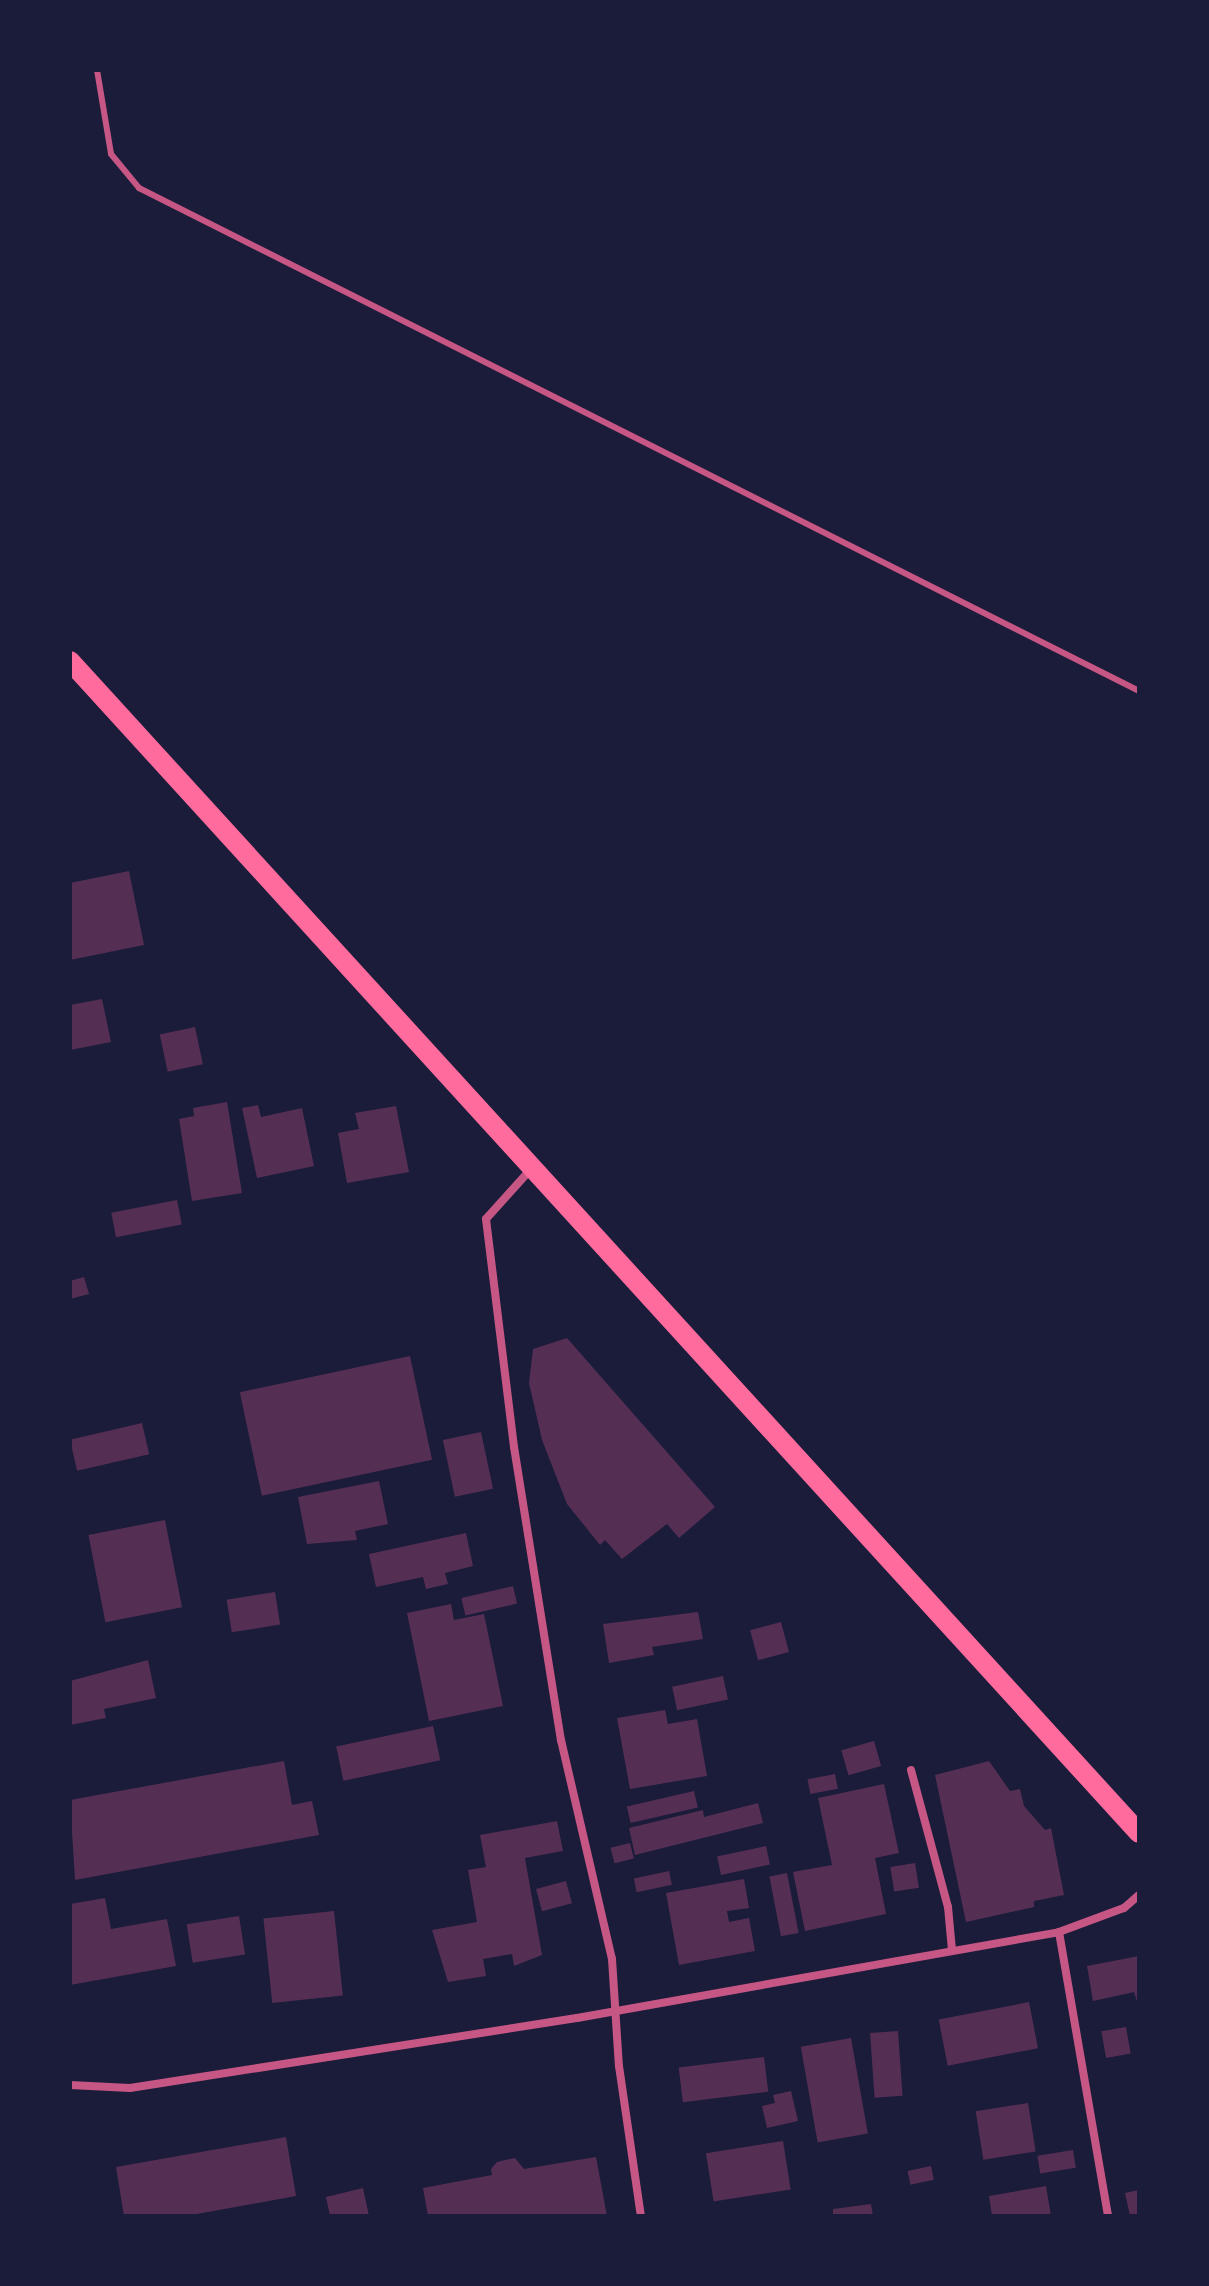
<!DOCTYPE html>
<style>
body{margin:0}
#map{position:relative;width:1209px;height:2286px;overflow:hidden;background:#1b1b3a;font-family:"Fira Sans",sans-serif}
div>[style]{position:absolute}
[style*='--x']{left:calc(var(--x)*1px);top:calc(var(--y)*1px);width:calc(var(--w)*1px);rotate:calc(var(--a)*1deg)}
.building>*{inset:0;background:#542f53;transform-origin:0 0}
.service>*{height:6px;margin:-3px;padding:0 3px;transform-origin:3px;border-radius:3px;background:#c65784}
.minor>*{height:8px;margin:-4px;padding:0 4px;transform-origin:4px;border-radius:4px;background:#c65784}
.primary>*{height:20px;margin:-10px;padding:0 10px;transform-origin:10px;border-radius:10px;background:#ff6b9d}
span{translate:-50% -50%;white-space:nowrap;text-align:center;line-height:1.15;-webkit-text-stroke:6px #1b1b3a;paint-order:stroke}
.frame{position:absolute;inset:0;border:72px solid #1b1b3a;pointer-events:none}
</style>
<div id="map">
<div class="building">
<i style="clip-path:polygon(129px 871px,144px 945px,70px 960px,70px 883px)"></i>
<i style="clip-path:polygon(102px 999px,111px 1042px,70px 1050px,70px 1005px)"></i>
<i style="left:195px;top:1027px;width:38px;height:36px;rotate:78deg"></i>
<i style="clip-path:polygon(227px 1102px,242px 1193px,192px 1201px,179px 1119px,194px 1116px,193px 1108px)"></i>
<i style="clip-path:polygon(258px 1105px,261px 1117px,302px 1108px,314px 1166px,257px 1178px,242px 1108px)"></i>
<i style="clip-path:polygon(396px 1106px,409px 1172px,347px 1183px,338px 1133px,359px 1129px,355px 1113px)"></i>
<i style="left:177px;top:1200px;width:25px;height:67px;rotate:79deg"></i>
<i style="clip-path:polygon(84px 1277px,89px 1294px,70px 1299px,70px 1281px)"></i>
<i style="clip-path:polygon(567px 1338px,715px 1507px,679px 1538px,667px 1524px,622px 1559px,605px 1540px,600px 1545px,567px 1504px,542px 1440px,529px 1383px,533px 1349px)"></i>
<i style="left:410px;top:1356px;width:106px;height:174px;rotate:78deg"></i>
<i style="left:142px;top:1423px;width:32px;height:74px;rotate:77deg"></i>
<i style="left:481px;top:1432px;width:58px;height:39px;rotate:78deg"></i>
<i style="clip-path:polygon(379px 1481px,388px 1524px,355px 1531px,357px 1540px,307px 1544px,298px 1497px)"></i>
<i style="left:165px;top:1520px;width:89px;height:78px;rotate:79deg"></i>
<i style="clip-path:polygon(466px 1533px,473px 1566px,445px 1573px,448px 1584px,426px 1589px,423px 1577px,376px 1587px,369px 1554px)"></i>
<i style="left:513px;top:1586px;width:18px;height:53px;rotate:77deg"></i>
<i style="left:275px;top:1592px;width:33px;height:49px;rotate:81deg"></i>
<i style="clip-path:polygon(451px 1604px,454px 1620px,484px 1614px,503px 1706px,429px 1721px,407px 1613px)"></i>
<i style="clip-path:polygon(698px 1612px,703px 1639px,652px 1647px,654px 1655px,609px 1663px,603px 1624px)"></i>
<i style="left:781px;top:1622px;width:31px;height:32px;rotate:75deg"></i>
<i style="clip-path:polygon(148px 1660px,156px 1698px,104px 1709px,106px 1718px,70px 1725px,70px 1681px)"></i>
<i style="left:723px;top:1676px;width:24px;height:52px;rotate:78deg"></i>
<i style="clip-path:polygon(665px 1710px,668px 1724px,697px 1719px,707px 1776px,630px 1789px,617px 1718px)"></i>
<i style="left:433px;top:1726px;width:35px;height:99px;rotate:78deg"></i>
<i style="left:874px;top:1741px;width:26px;height:34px;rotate:74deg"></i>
<i style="clip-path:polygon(284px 1761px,292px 1805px,312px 1801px,319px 1835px,75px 1880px,70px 1800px)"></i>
<i style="clip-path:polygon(989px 1761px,1010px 1791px,1020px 1789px,1024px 1806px,1045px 1830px,1051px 1828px,1064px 1895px,1034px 1901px,1034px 1907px,966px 1922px,935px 1775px)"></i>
<i style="left:835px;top:1774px;width:15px;height:28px;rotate:79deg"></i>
<i style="clip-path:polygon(884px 1784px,899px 1853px,875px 1858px,886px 1914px,805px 1931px,793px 1872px,832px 1865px,818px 1798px)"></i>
<i style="left:694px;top:1791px;width:17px;height:69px;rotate:77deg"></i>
<i style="clip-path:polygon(758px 1803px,763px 1823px,635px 1855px,629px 1828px,703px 1810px,704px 1817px)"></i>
<i style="clip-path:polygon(557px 1821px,563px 1851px,525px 1858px,542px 1955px,514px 1966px,512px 1954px,483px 1959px,486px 1976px,448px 1982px,432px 1930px,477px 1922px,468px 1870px,486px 1867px,480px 1835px)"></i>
<i style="left:630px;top:1843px;width:16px;height:20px;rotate:76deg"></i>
<i style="left:766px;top:1846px;width:19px;height:50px;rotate:78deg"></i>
<i style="left:915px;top:1863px;width:25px;height:25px;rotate:81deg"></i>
<i style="left:669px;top:1871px;width:14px;height:36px;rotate:78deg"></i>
<i style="left:787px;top:1873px;width:61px;height:18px;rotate:79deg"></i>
<i style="clip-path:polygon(744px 1879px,749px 1908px,727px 1911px,729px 1922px,749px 1918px,755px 1951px,679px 1965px,666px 1893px)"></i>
<i style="left:566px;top:1881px;width:23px;height:31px;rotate:75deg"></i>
<i style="clip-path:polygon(105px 1898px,111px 1929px,167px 1919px,176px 1966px,70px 1985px,70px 1904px)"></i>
<i style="left:334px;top:1911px;width:85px;height:71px;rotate:84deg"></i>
<i style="left:239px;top:1916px;width:39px;height:53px;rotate:81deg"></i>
<i style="clip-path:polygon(1139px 1956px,1139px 2008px,1134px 1992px,1093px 2001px,1087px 1966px)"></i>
<i style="left:1029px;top:2002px;width:47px;height:92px;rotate:79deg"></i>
<i style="left:1126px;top:2027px;width:27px;height:25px;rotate:80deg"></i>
<i style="left:898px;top:2031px;width:65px;height:28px;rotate:86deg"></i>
<i style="left:851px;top:2038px;width:97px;height:51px;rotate:80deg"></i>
<i style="left:764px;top:2057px;width:35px;height:86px;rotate:83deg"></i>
<i style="clip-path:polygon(791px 2091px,798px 2121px,767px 2128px,762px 2106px,775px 2103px,773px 2095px)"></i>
<i style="left:1028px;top:2103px;width:49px;height:53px;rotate:81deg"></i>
<i style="clip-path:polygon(286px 2137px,296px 2196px,186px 2216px,124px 2216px,116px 2167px)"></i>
<i style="left:783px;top:2141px;width:49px;height:78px;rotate:81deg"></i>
<i style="left:1073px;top:2150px;width:18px;height:36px;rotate:81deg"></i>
<i style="clip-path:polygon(596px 2157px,607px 2216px,428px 2216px,423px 2188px,492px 2175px,491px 2169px,497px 2162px,515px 2158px,524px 2169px)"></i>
<i style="left:931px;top:2166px;width:14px;height:24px;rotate:78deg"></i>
<i style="clip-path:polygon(1046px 2186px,1051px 2216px,992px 2216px,989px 2196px)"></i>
<i style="clip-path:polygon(363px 2188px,369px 2216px,330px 2216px,326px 2197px)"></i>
<i style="clip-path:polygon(1139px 2190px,1139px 2215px,1130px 2216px,1125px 2193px)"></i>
<i style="clip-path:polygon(871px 2204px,873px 2216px,833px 2216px,833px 2209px)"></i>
</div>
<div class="service">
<i style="--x:97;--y:70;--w:85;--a:80.5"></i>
<i style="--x:111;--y:154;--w:44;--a:50.5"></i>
<i style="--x:139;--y:188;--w:1119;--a:26.7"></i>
</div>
<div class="minor">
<i style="--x:531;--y:1169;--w:67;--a:132"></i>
<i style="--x:486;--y:1219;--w:230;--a:83"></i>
<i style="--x:514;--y:1447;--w:297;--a:80.9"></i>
<i style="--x:561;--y:1740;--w:225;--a:76.9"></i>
<i style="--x:612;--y:1959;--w:107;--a:86.3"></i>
<i style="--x:619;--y:2066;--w:152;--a:81.7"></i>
<i style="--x:911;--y:1770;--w:142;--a:74.9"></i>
<i style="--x:948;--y:1907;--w:43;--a:84.7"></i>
<i style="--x:1059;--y:1932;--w:288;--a:80.2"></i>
<i style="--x:70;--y:2085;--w:60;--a:2.9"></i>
<i style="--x:130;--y:2088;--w:452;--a:-8.9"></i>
<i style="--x:577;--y:2018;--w:490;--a:-10.1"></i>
<i style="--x:1059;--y:1932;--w:69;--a:-20.3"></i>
<i style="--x:1124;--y:1908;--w:20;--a:-41"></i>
</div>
<div class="primary">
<i style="--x:70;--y:661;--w:1586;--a:47.63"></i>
</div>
<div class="frame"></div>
</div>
